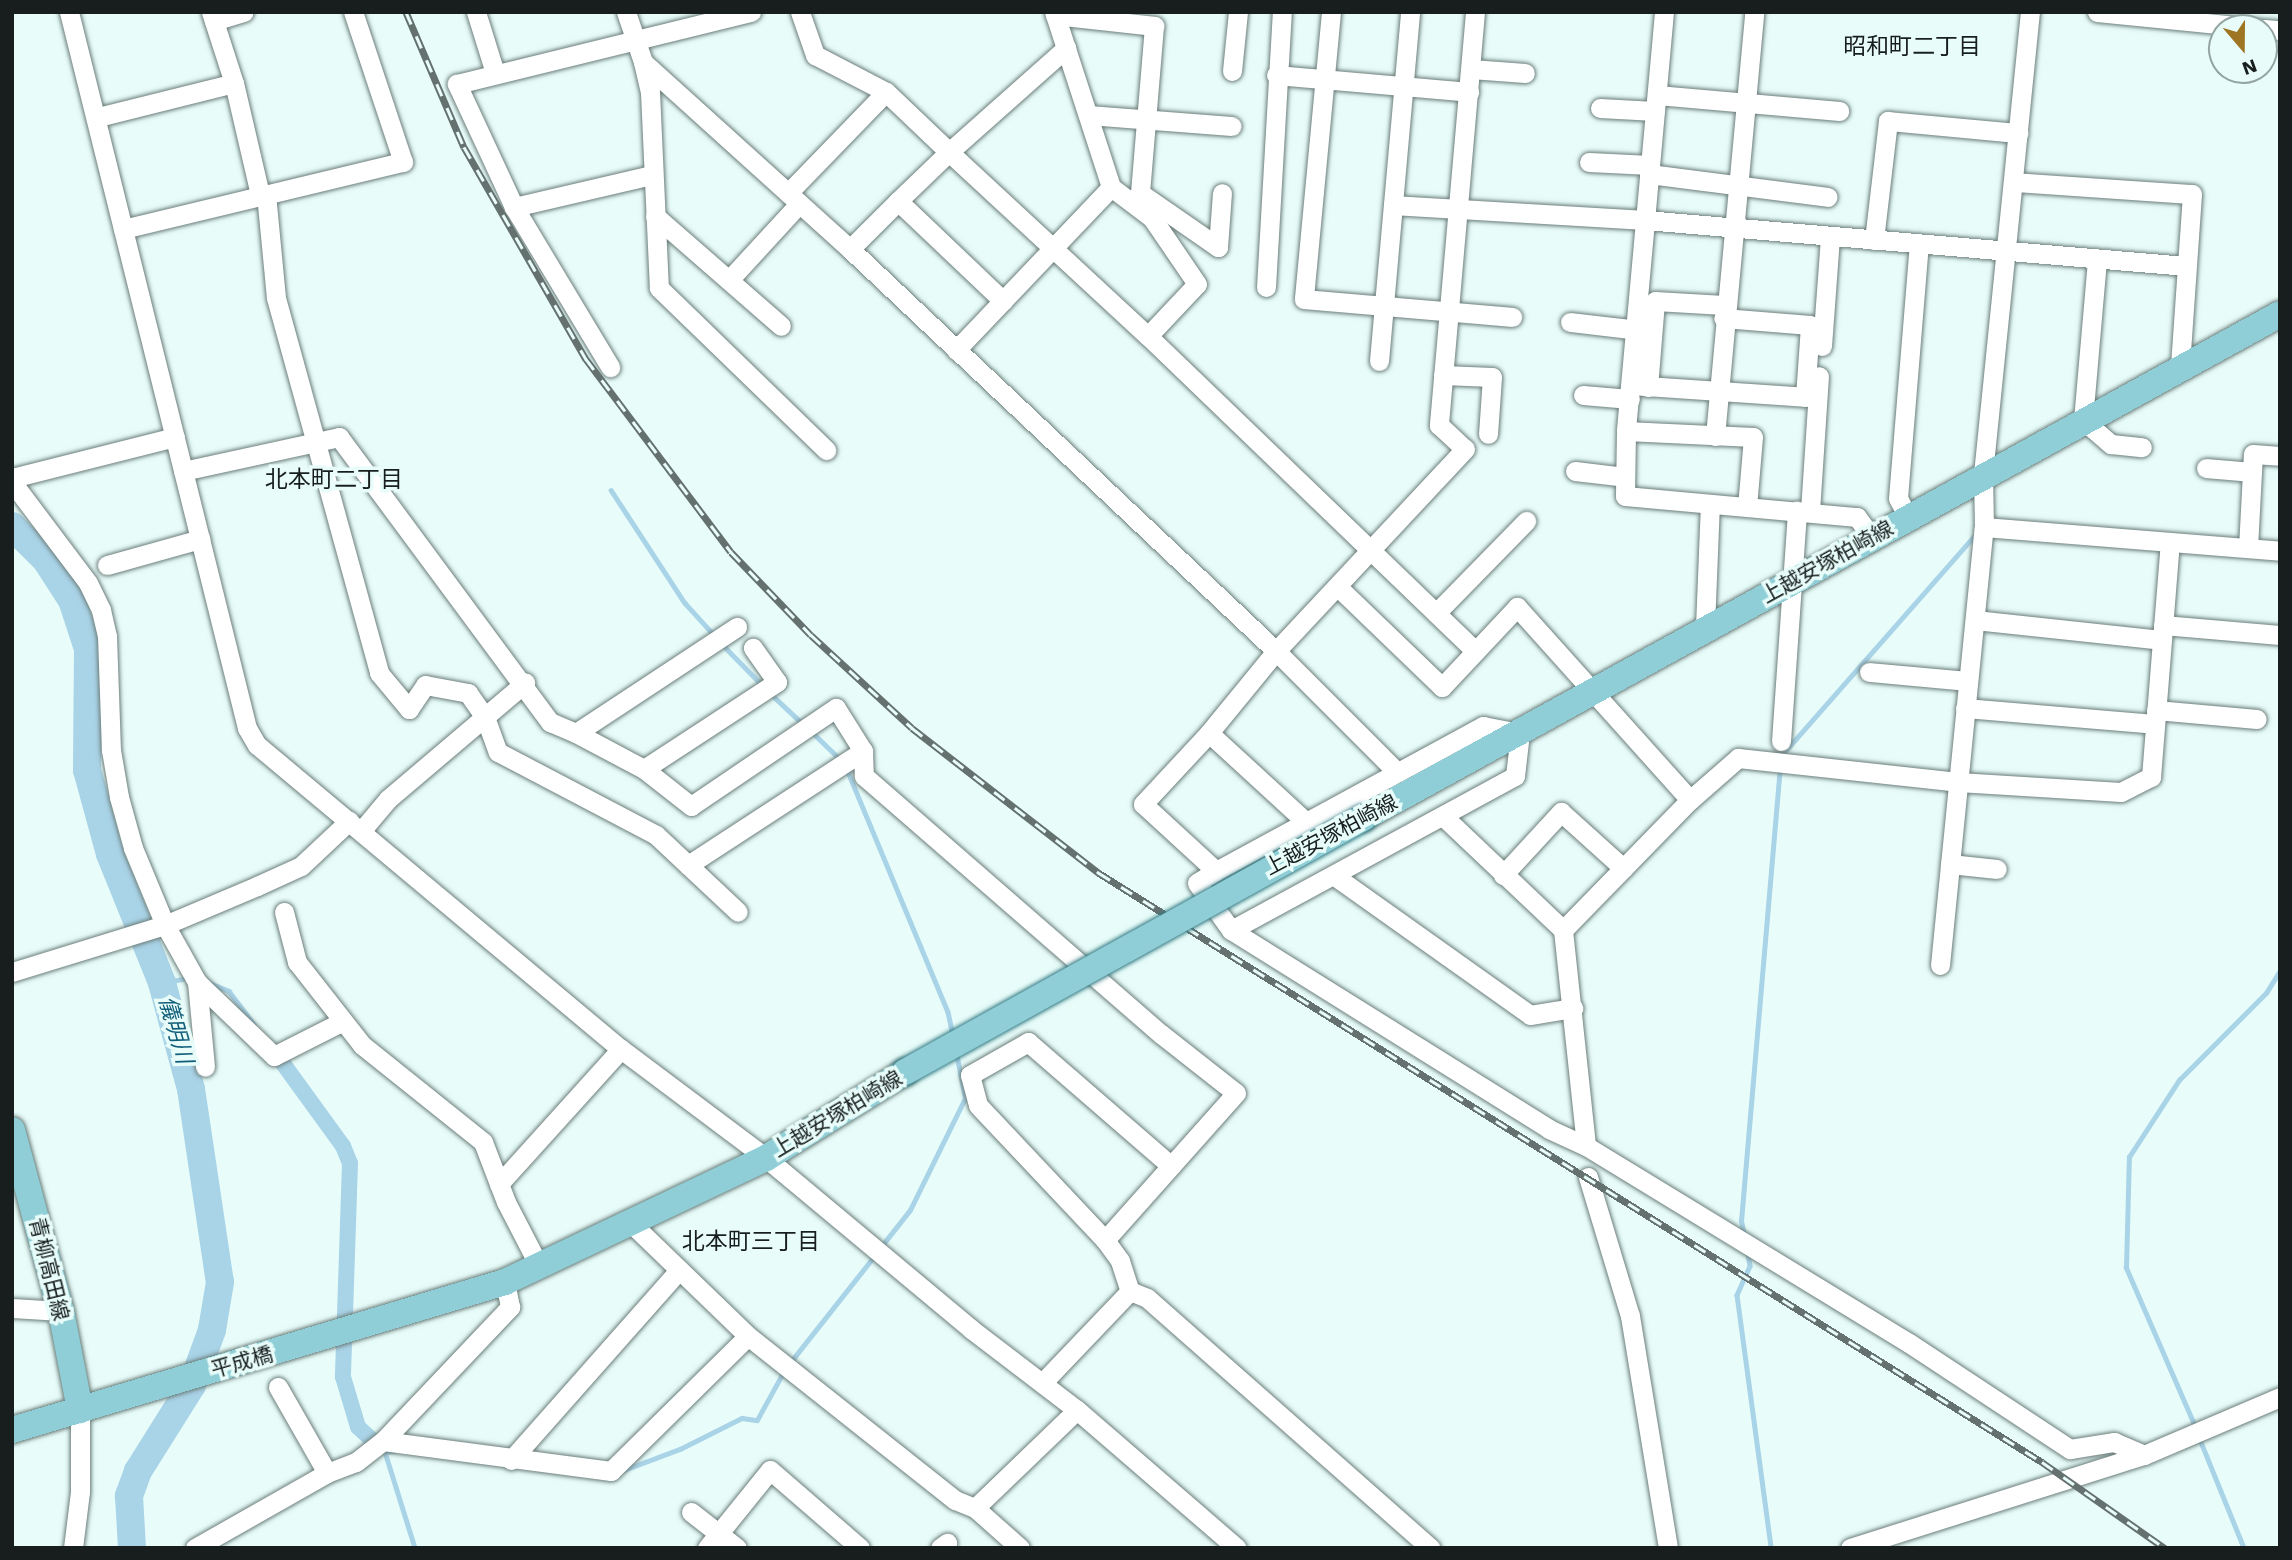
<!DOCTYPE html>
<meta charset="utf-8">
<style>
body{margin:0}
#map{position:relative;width:2292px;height:1560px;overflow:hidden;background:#e8fdfa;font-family:"Work Sans","Noto Sans JP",sans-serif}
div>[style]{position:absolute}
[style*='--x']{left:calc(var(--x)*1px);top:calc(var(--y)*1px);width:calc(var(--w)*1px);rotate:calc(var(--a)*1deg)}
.stream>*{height:4.5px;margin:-2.25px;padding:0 2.25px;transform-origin:2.25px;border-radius:2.25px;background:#a9d3e7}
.canal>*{height:16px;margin:-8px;padding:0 8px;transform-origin:8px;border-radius:8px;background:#a9d3e7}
.river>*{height:28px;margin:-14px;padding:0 14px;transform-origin:14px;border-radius:14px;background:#a9d3e7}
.roads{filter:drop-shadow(0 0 2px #6b7d7a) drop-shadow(0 0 2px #6b7d7a)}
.minor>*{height:19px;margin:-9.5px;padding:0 9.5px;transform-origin:9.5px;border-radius:9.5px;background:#fff}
.major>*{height:26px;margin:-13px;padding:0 13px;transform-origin:13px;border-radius:13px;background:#8fced6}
.rail>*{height:7px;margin-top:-3.5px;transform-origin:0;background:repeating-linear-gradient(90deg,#e8fdfa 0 13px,#65716f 0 26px);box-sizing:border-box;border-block:2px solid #65716f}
.bridges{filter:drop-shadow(0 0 2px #357b84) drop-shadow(0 0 2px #357b84)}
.major-bridge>*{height:26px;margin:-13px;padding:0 13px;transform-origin:13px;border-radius:13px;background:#8fced6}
span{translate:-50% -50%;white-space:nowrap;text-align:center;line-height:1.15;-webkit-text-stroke:7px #e8fdfa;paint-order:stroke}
.street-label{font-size:21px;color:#171e1d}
.neighbourhood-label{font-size:23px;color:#171e1d}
.water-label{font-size:23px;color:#125e7a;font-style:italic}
.frame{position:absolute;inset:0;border:14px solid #171e1d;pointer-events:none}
.north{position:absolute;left:2208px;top:14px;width:70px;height:70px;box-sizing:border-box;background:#e8fdfa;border:2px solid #94a4a2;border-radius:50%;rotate:160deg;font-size:19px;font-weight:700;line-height:28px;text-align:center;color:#171e1d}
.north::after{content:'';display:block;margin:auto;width:24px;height:32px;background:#9e7523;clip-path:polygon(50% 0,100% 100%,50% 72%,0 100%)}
</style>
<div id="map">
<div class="stream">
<i style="--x:611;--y:490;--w:135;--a:56.8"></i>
<i style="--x:685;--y:603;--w:43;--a:47.8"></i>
<i style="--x:722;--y:644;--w:57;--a:45.7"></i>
<i style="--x:771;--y:694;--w:44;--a:43.2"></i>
<i style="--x:812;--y:732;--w:40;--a:44"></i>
<i style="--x:1780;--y:757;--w:293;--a:-48.7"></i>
<i style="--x:846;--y:767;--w:265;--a:67.4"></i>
<i style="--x:948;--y:1012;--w:24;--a:78"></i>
<i style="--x:162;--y:983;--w:21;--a:-11"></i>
<i style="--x:210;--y:983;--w:21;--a:23"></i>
<i style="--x:229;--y:991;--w:41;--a:52.9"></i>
<i style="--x:1744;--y:1235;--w:14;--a:-102"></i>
<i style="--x:1741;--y:1221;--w:457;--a:-85.1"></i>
<i style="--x:880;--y:1248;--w:48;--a:-51.7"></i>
<i style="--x:910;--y:1210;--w:125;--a:-63.8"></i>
<i style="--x:965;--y:1098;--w:46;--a:-101.3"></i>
<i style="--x:1747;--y:1250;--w:16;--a:79"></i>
<i style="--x:1750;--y:1266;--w:32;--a:114"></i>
<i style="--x:1737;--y:1295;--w:255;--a:82.3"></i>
<i style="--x:789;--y:1364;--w:139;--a:-51.7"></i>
<i style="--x:2196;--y:1429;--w:176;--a:-113.5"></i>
<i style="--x:2126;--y:1268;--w:111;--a:-88.5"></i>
<i style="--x:2129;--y:1157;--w:92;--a:-57"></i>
<i style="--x:2179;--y:1080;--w:123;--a:-45"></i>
<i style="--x:2266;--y:993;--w:26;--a:-58"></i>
<i style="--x:2199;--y:1437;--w:120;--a:67.9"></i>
<i style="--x:385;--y:1452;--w:9;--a:-6"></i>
<i style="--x:385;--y:1452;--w:101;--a:72.6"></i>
<i style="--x:624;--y:1470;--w:60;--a:-20.6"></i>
<i style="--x:680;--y:1449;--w:69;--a:-26.6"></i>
<i style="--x:742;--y:1418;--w:15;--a:8"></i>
<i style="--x:757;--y:1420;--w:56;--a:-61.1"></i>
</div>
<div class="canal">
<i style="--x:279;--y:1058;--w:109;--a:54"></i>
<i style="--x:343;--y:1146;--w:18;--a:68"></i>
<i style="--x:350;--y:1163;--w:214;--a:91.9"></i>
<i style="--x:343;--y:1377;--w:52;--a:73.3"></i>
<i style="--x:358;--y:1427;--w:19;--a:43"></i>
</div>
<div class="river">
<i style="--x:12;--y:526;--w:48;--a:45"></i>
<i style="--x:46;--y:560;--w:48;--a:57"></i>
<i style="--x:72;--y:600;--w:52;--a:71.9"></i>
<i style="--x:88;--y:649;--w:121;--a:90.5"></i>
<i style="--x:87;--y:770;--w:87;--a:74.7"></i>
<i style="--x:110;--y:854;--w:139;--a:68"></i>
<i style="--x:162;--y:983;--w:110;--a:74.7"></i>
<i style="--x:191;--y:1089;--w:195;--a:81.5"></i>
<i style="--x:220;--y:1282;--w:49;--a:99.5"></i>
<i style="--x:212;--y:1330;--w:59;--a:110"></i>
<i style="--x:192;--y:1385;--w:102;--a:122.1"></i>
<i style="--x:138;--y:1471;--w:27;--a:110"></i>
<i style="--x:129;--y:1496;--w:52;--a:86.7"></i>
</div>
<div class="roads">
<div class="minor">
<i style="--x:69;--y:12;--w:738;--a:76.04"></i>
<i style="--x:247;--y:728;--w:20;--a:60"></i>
<i style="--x:257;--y:745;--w:474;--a:39.9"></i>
<i style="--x:621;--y:1049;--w:181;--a:36.9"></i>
<i style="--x:766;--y:1158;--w:267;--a:39.8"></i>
<i style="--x:971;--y:1329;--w:133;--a:37.4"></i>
<i style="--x:1077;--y:1410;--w:211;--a:40.8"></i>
<i style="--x:211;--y:12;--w:75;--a:72.1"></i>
<i style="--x:234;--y:83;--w:115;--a:76.9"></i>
<i style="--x:476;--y:12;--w:64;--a:72.7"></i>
<i style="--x:626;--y:12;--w:53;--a:71.2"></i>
<i style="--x:643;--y:62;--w:279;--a:42.1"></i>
<i style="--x:850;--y:249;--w:586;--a:43.34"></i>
<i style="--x:1276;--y:651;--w:170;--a:45"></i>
<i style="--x:800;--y:12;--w:46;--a:70.8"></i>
<i style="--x:815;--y:55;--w:80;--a:27.5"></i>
<i style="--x:1331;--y:12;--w:288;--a:95.4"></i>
<i style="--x:1304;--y:299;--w:209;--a:4.9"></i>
<i style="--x:1475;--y:12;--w:415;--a:95"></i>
<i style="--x:1439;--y:425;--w:35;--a:43"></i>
<i style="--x:1465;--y:449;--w:277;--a:133.1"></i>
<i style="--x:1276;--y:651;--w:106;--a:129.3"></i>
<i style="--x:1209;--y:733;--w:97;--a:132.9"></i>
<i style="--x:1143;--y:804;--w:99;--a:42.5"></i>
<i style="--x:1216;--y:871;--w:304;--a:-28.5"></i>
<i style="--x:1483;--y:726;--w:38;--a:11"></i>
<i style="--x:1520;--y:733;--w:43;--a:96.6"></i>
<i style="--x:1515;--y:776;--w:323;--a:151.5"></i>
<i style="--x:1231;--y:930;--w:375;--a:32"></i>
<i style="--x:1549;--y:1129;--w:41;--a:24.7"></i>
<i style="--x:1586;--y:1146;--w:378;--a:31.4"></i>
<i style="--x:1909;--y:1343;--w:193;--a:33.4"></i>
<i style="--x:2070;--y:1449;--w:45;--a:-9"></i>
<i style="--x:2114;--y:1442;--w:33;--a:23"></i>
<i style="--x:1664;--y:12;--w:421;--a:95.2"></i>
<i style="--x:1626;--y:431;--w:65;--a:90.9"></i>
<i style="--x:1625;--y:496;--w:233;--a:5.2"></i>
<i style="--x:1857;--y:517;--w:24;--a:54"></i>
<i style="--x:2097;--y:12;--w:162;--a:5.7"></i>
<i style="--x:1055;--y:15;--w:100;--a:6.3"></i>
<i style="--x:1154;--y:26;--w:168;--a:94.8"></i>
<i style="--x:1140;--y:193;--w:95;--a:34.7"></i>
<i style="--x:1218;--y:247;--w:54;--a:-85.8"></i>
<i style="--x:214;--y:21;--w:31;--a:-17"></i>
<i style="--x:2264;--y:29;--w:16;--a:4"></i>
<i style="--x:643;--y:62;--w:31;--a:77"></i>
<i style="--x:650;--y:92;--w:196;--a:87.4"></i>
<i style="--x:659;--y:288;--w:233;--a:44.1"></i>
<i style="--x:1471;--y:69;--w:54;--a:4.2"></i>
<i style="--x:1232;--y:71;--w:59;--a:-84.2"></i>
<i style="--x:1276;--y:75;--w:194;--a:5"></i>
<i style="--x:1657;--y:95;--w:183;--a:5"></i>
<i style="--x:1600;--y:108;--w:55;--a:3.1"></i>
<i style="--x:1088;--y:115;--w:144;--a:4.4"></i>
<i style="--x:98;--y:117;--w:140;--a:-14"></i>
<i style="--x:1589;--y:162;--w:61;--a:2.8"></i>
<i style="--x:1649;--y:174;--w:180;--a:7.3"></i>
<i style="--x:652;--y:175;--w:142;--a:166.9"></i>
<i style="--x:514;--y:207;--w:136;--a:-114.9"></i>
<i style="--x:457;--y:84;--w:303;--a:-13.8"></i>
<i style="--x:2014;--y:182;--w:178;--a:3.9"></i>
<i style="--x:2192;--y:194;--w:173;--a:94"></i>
<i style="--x:788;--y:193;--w:141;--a:-45.9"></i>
<i style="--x:886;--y:92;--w:87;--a:43.6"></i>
<i style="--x:949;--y:152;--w:157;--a:-41.6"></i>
<i style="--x:266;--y:194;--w:104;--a:84.5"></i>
<i style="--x:276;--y:298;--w:389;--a:74.6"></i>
<i style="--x:379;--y:673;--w:47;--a:50.2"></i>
<i style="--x:409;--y:709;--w:29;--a:-56"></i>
<i style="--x:425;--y:685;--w:44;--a:10.5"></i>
<i style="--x:468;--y:693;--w:29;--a:55"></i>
<i style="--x:485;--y:717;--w:37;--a:70"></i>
<i style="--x:498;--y:752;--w:178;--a:27.7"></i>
<i style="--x:656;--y:835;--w:112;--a:43.2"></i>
<i style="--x:898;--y:201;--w:71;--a:-43.9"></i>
<i style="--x:949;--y:152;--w:271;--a:42.8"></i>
<i style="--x:1148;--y:336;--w:71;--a:-46.7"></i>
<i style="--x:1197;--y:284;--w:80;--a:-124.3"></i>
<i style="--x:1152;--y:218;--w:51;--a:-142.9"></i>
<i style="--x:1111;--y:187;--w:184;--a:-108"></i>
<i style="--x:1393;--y:205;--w:252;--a:3.4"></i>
<i style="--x:1645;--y:220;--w:543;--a:4.86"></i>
<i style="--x:514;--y:207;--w:187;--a:59"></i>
<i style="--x:655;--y:216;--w:167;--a:41.1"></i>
<i style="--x:123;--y:229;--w:288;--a:-13.5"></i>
<i style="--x:403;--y:162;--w:158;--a:-108.4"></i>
<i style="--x:1874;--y:240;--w:120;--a:-83.3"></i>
<i style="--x:1888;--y:121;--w:131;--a:5.3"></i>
<i style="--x:850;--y:249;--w:68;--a:-45"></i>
<i style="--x:898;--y:201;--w:145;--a:43.6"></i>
<i style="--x:2097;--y:260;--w:161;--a:95"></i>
<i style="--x:2083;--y:420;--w:37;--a:41"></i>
<i style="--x:2111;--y:444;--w:31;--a:6"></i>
<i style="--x:729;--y:280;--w:103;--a:-47.4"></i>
<i style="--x:1266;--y:287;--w:275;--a:-86.7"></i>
<i style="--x:1570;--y:322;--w:68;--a:6.7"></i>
<i style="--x:1148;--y:336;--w:454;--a:43.9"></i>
<i style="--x:1822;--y:346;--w:108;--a:-85.8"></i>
<i style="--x:956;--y:350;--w:225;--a:-46.4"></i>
<i style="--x:1379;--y:361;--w:350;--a:-84.9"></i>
<i style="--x:1443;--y:375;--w:49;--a:2.3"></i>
<i style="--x:1492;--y:377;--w:57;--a:94"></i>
<i style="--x:1631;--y:385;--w:174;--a:3.9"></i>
<i style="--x:1805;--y:397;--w:72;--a:-86"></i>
<i style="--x:1810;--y:325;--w:87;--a:-175.4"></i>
<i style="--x:1648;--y:387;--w:86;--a:-85.3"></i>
<i style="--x:1655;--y:301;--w:69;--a:3.3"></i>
<i style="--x:1583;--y:395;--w:47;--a:4.9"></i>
<i style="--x:1626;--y:431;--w:127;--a:2.7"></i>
<i style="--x:1753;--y:437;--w:70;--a:94.9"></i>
<i style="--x:1715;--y:436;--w:426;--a:-84.7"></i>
<i style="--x:2206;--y:468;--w:46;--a:5"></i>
<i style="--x:183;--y:471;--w:160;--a:-12.3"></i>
<i style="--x:339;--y:437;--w:355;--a:53.5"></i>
<i style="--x:550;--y:722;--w:28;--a:23"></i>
<i style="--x:576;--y:733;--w:193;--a:-33.4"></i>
<i style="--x:1575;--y:471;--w:50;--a:6.8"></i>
<i style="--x:12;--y:478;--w:168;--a:-14.1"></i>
<i style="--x:12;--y:482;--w:126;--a:53"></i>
<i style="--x:88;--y:583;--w:30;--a:64"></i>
<i style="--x:101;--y:610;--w:27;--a:77"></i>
<i style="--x:107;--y:636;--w:114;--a:88"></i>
<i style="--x:111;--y:750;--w:48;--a:80.3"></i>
<i style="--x:119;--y:797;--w:53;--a:74.6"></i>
<i style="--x:133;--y:848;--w:83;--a:67.4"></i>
<i style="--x:165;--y:925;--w:65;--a:60.7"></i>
<i style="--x:197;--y:982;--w:107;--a:43.9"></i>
<i style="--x:274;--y:1056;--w:77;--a:-26.9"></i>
<i style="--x:1810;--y:511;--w:135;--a:-86.2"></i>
<i style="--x:1908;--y:517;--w:21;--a:-118"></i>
<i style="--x:1898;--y:498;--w:254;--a:-85.3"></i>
<i style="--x:1984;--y:527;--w:297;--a:4.6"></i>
<i style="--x:2248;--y:548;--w:94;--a:-87"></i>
<i style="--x:2253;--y:454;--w:27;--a:4"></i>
<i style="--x:107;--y:565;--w:97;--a:-15.6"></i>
<i style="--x:1339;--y:588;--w:143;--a:43.9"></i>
<i style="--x:1442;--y:687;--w:110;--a:-46.8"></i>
<i style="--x:1517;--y:607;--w:259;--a:48.1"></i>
<i style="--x:1436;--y:613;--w:129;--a:-45.6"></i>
<i style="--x:1975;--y:620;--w:187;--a:6.1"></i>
<i style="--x:2163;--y:625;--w:117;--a:4.9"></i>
<i style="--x:1705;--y:627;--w:122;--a:-87.7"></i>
<i style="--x:1869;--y:672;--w:98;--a:5.2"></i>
<i style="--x:1965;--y:708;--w:190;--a:4.8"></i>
<i style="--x:2156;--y:710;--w:101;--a:5.1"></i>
<i style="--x:576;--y:733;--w:77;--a:27.9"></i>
<i style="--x:644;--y:769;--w:60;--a:38.2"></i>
<i style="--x:691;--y:806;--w:175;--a:-34.1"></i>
<i style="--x:836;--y:708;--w:51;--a:57.9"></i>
<i style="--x:863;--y:751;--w:25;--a:88"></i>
<i style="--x:864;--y:776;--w:393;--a:41"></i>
<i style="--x:1161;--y:1034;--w:95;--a:38.2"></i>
<i style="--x:1236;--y:1093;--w:197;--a:131.7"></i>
<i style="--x:1105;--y:1240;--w:26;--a:54"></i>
<i style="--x:1120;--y:1261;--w:32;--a:72"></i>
<i style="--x:1130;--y:1291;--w:127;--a:133.7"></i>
<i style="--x:1209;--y:733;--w:129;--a:42.5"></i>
<i style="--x:1781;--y:741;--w:231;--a:-86"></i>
<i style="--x:644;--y:769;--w:159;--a:-33.2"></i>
<i style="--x:777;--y:682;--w:42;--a:-125.2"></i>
<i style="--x:1445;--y:818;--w:163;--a:43.5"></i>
<i style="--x:1563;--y:930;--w:217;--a:83.9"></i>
<i style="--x:362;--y:830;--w:40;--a:-50"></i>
<i style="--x:388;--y:799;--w:180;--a:-40.3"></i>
<i style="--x:1950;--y:864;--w:47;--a:6.1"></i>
<i style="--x:688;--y:865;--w:209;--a:-33.1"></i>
<i style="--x:1216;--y:871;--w:22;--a:148"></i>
<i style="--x:1197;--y:883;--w:58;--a:54.1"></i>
<i style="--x:1503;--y:875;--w:86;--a:-47.4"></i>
<i style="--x:1561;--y:812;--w:84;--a:42.1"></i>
<i style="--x:1336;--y:877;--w:238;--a:35.4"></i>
<i style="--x:1530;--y:1015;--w:44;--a:-9.2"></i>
<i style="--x:284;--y:912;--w:52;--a:75.4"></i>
<i style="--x:297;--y:962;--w:105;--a:51.9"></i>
<i style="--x:362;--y:1045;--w:155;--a:38.7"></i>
<i style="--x:483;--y:1142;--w:64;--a:69"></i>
<i style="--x:506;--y:1202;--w:72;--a:62.7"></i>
<i style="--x:1563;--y:930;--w:182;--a:-45.7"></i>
<i style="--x:1690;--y:800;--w:64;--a:-41.2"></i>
<i style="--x:1738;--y:758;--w:221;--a:6.2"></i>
<i style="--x:1958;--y:782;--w:163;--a:3.5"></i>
<i style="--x:2121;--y:792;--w:34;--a:-27"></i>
<i style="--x:2151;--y:777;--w:235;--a:-85.4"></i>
<i style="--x:1940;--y:965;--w:440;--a:-84.3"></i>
<i style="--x:1984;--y:527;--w:53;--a:-91.1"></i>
<i style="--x:1983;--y:474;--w:464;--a:-84.2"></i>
<i style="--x:12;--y:972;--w:160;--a:-17.1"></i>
<i style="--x:165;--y:925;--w:100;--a:-23"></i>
<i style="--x:257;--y:886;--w:48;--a:-24.4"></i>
<i style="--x:301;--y:866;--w:66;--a:-43.2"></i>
<i style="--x:197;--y:982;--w:85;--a:84.6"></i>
<i style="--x:1588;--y:1177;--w:145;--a:73.2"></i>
<i style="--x:1630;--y:1316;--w:235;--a:80.7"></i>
<i style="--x:499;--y:1184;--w:182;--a:-47.9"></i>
<i style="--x:632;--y:1224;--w:161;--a:44"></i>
<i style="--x:748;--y:1336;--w:264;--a:38.4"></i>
<i style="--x:955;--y:1500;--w:22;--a:22"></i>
<i style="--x:975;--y:1508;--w:60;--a:41.6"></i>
<i style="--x:1105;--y:1240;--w:185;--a:-133.3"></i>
<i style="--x:978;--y:1105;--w:31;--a:-105"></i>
<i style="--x:970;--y:1075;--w:67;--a:-29.6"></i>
<i style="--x:1028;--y:1042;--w:189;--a:40.9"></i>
<i style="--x:1130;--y:1291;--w:18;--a:22"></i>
<i style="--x:1147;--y:1298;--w:378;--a:41.4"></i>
<i style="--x:12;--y:1308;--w:49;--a:3.5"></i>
<i style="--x:278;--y:1387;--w:99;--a:60.3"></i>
<i style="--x:383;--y:1441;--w:230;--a:7.5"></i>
<i style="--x:611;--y:1471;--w:192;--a:-44.6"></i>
<i style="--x:511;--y:1460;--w:254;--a:-48.5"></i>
<i style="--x:975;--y:1508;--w:141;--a:-43.9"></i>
<i style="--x:691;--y:1512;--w:58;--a:38"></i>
<i style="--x:73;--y:1548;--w:56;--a:-82.9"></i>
<i style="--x:80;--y:1492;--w:82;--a:-90"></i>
<i style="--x:195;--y:1548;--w:152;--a:-29.6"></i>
<i style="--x:327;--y:1473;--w:31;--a:-21"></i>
<i style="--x:356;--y:1462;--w:34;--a:-38"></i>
<i style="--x:383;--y:1441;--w:185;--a:-46.5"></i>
<i style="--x:510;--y:1307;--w:25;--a:-101"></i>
<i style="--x:707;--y:1548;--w:100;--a:-51.1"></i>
<i style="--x:770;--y:1470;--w:119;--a:40.9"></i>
<i style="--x:940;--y:1548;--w:9;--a:-36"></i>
<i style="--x:1850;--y:1548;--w:308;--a:-17.6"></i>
<i style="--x:2144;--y:1455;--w:148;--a:-23.1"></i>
</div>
<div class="major">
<i style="--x:1363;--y:818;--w:1046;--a:-28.79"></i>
<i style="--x:12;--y:1130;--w:188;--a:74.9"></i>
<i style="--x:61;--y:1311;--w:101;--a:79.1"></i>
<i style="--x:12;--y:1430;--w:515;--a:-16.71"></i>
<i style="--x:505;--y:1282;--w:289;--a:-25.4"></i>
<i style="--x:766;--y:1158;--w:163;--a:-31.7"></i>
</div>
</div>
<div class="rail">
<i style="--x:406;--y:12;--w:147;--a:66.8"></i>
<i style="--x:464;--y:147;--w:245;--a:60.1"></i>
<i style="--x:586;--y:359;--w:241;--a:53.1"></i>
<i style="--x:731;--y:552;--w:115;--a:46.1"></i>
<i style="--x:811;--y:635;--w:137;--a:42.6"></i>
<i style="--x:912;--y:728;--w:237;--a:37.8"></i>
<i style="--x:1099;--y:873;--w:1112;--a:31.99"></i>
<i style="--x:2042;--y:1462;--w:150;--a:35"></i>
</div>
<div class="bridges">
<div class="major-bridge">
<i style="--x:905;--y:1072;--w:524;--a:-29.01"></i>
</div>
</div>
<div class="street-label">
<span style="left:1827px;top:562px;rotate:-29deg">上越安塚柏崎線</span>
<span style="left:1331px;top:835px;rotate:-28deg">上越安塚柏崎線</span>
<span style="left:837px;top:1114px;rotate:-31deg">上越安塚柏崎線</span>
<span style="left:49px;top:1269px;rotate:76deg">青柳高田線</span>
<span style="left:242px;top:1362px;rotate:-16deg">平成橋</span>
</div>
<div class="neighbourhood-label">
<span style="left:1912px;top:47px">昭和町二丁目</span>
<span style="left:334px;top:480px">北本町二丁目</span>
<span style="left:751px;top:1242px">北本町三丁目</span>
</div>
<div class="water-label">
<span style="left:175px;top:1030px;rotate:74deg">儀明川</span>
</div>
<div class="frame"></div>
<div class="north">N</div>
</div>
